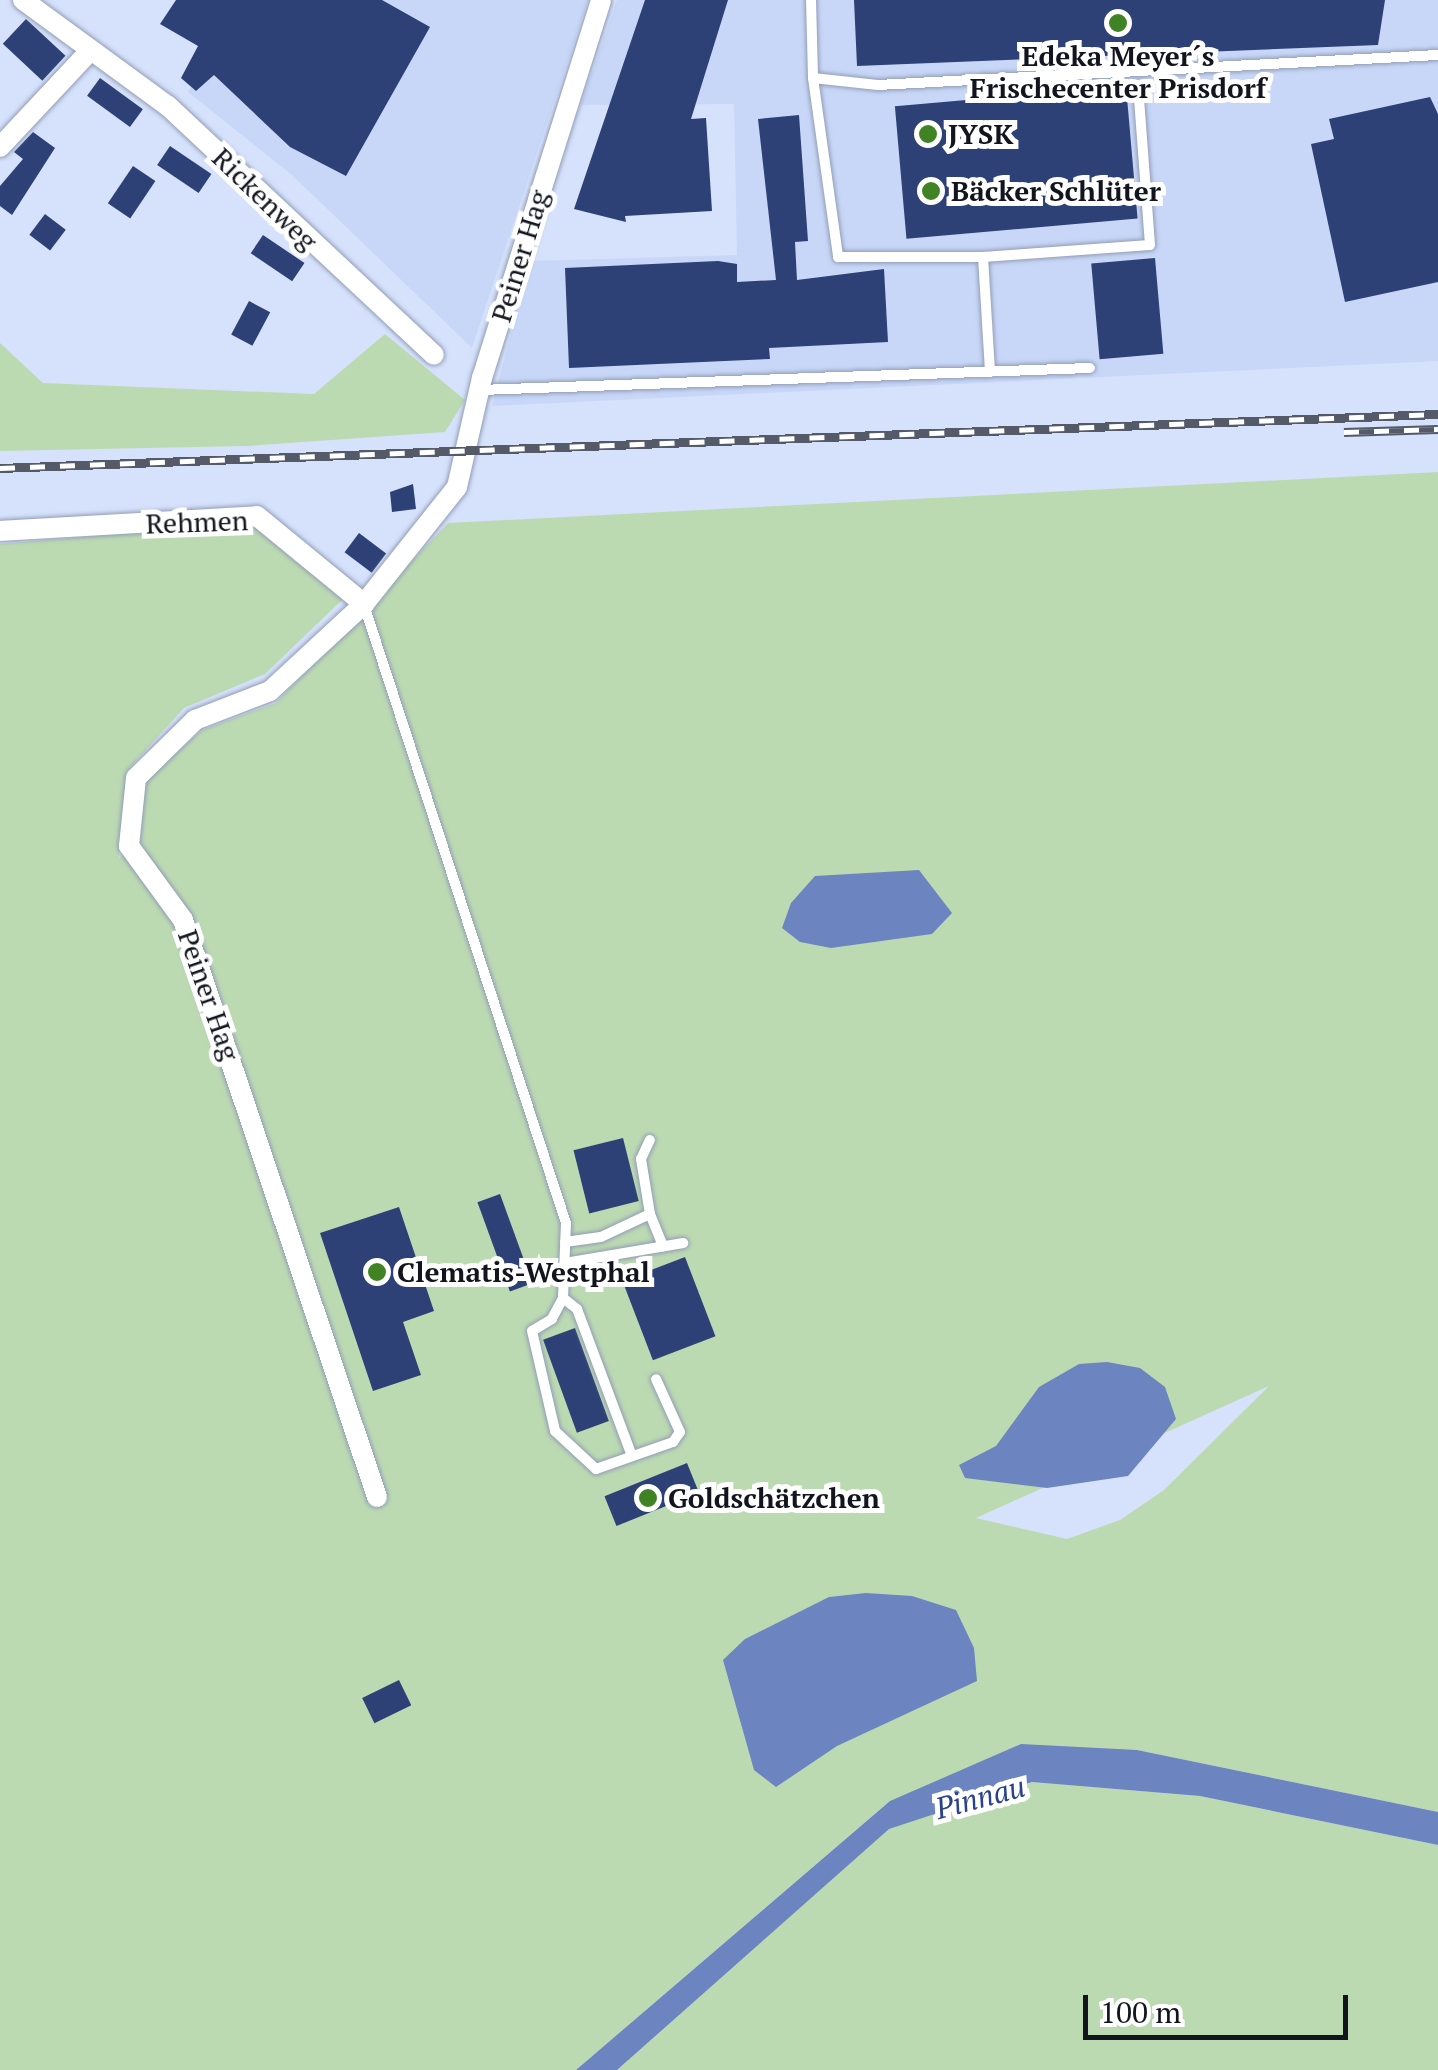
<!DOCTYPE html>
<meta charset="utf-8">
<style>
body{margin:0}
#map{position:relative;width:1438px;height:2070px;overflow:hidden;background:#d6e2fc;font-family:"PT Serif",serif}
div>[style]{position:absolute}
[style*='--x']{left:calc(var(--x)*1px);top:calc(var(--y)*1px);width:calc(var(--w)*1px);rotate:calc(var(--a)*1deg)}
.built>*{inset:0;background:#c8d7f8}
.green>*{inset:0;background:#bcdab2}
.water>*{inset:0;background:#6c84c0}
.building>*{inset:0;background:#2d4177;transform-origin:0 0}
.roads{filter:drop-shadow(0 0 2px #929db6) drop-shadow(0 0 2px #929db6)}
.lane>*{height:10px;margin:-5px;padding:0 5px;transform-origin:5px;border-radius:5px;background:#fff}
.street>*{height:20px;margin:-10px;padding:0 10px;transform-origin:10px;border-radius:10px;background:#fff}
.rail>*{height:9px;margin-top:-4.5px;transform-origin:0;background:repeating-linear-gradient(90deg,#fff 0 15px,#545a68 0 30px);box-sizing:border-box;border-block:2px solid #545a68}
.dots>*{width:28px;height:28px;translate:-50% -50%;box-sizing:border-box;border:5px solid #fff;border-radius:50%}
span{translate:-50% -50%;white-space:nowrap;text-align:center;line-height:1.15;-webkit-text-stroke:10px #fff;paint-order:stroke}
.poi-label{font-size:28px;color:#12151e;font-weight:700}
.left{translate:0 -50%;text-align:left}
.street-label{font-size:28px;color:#12151e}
.water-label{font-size:30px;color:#2a418b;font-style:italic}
.scale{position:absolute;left:1083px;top:1995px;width:265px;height:45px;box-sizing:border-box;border:5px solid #12151e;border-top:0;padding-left:12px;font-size:30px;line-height:35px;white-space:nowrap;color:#12151e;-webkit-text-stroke:8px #fff;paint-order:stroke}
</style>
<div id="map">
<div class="built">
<i style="clip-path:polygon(244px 0,588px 0,472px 348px,292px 175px,188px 92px)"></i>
<i style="clip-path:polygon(617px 0,1438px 0,1438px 361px,492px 406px,530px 261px,737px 255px,734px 104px,581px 105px)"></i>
</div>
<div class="green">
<i style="clip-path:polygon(385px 334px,465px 400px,445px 432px,248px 446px,0 451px,0 343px,43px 383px,314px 394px)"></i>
<i style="clip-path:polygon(evenodd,1438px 472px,1438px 1812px,1137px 1750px,890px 1801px,576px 2070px,0 2070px,0 544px,250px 523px,344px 598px,265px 674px,184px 708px,126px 772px,119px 858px,140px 839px,146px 780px,202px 730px,276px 703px,448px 523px,1438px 472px,1269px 1386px,1164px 1490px,1120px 1520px,1067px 1539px,976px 1518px,1269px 1386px)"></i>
<i style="clip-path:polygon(1033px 1782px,1200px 1796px,1438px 1845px,1438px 2070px,617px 2070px,889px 1828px)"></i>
</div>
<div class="water">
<i style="clip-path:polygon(919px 870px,952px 913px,932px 934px,831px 948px,800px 942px,782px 928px,791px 903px,815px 876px)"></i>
<i style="clip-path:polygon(1107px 1362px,1140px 1368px,1165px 1387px,1176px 1419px,1128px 1476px,1047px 1488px,965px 1478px,959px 1465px,996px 1446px,1039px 1387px,1079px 1364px)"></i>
<i style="clip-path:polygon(866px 1593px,912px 1596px,956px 1610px,974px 1648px,977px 1681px,837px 1746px,776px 1787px,754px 1770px,723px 1660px,745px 1639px,829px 1597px)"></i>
<i style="clip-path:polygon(1021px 1744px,1137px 1750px,1438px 1812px,1438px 1845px,1200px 1796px,1032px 1782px,889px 1829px,617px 2070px,576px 2070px,890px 1801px)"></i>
</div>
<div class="building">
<i style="clip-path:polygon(176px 0,382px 0,430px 27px,346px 176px,290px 147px,214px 75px,196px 91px,181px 78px,198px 46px,160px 24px)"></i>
<i style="clip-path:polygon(645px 0,728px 0,691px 119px,706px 118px,712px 211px,625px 216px,626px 222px,574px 209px)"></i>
<i style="clip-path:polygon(854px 0,1385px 0,1378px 45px,857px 66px)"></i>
<i style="left:26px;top:19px;width:54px;height:34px;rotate:43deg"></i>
<i style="left:100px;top:78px;width:53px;height:22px;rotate:36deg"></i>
<i style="left:1126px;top:86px;width:133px;height:232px;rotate:85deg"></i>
<i style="clip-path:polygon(1430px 97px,1438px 114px,1438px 282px,1345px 302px,1311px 144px,1334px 139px,1329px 119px)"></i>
<i style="clip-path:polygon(799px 115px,808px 241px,795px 242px,797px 280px,884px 269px,888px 342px,769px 348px,770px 359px,569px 368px,565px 268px,718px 261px,737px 264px,737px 282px,776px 280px,758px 119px)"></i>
<i style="clip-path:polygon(33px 132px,55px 148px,12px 215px,0 206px,0 186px,23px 159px,14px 152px)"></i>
<i style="left:170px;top:146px;width:50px;height:23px;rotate:34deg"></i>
<i style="left:133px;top:166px;width:27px;height:45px;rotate:34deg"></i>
<i style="left:45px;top:214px;width:26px;height:26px;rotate:37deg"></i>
<i style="left:263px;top:235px;width:50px;height:22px;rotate:34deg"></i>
<i style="left:1155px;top:258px;width:96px;height:64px;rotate:85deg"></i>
<i style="left:249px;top:301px;width:24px;height:38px;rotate:28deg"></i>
<i style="clip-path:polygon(413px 484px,416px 509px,392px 512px,390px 492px)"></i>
<i style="left:359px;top:533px;width:34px;height:24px;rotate:37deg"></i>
<i style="left:623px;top:1138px;width:65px;height:51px;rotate:76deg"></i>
<i style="left:500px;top:1194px;width:95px;height:24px;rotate:70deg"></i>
<i style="clip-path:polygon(399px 1207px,434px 1311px,403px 1322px,421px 1375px,373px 1391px,320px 1233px)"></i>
<i style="left:685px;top:1257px;width:85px;height:67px;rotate:69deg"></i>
<i style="left:575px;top:1328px;width:99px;height:34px;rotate:70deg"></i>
<i style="left:687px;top:1463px;width:32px;height:89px;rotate:68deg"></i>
<i style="left:399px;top:1680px;width:28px;height:41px;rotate:64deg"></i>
</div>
<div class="roads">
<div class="lane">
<i style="--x:811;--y:0;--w:78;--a:88.5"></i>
<i style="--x:813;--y:78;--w:181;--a:82"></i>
<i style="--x:838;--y:257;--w:145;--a:0"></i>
<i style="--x:983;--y:257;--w:167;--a:-4.1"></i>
<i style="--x:1150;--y:245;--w:159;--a:-94.3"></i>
<i style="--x:813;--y:78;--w:65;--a:6.1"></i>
<i style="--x:878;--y:85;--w:561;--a:-3.07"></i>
<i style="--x:983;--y:257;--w:115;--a:86.5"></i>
<i style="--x:480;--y:390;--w:610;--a:-2.07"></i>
<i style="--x:364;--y:605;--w:650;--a:71.9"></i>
<i style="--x:566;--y:1223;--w:75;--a:92.3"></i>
<i style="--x:563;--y:1298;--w:24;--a:118"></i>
<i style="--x:552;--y:1319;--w:23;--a:149"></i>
<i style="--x:532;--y:1331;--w:103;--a:77"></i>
<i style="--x:555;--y:1431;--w:56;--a:42.8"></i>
<i style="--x:596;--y:1469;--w:82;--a:-19.3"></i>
<i style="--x:673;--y:1442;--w:12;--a:-55"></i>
<i style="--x:680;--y:1432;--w:58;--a:-114.4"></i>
<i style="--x:650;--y:1214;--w:35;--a:68"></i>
<i style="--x:565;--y:1242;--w:36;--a:-8"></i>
<i style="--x:601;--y:1237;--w:54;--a:-25.1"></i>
<i style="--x:650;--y:1214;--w:56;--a:-99.3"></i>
<i style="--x:641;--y:1159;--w:21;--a:-65"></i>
<i style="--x:565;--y:1263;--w:120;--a:-9.6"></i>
<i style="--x:563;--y:1298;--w:18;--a:38"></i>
<i style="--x:577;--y:1309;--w:157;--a:69.5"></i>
</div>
<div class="street">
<i style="--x:23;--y:0;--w:180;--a:36.2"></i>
<i style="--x:168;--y:106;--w:364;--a:43.1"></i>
<i style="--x:0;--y:147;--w:130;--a:-46.9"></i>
<i style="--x:0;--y:531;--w:257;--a:-3.3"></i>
<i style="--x:257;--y:516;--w:139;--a:39.4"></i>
<i style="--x:377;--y:1497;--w:609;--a:-108.58"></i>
<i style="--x:183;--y:920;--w:92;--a:-126.1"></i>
<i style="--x:129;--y:846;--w:68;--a:-84.1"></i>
<i style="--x:136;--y:778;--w:83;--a:-44.5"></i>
<i style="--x:195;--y:720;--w:80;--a:-21.1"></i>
<i style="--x:270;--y:691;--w:128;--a:-42.8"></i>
<i style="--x:364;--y:604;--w:149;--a:-51.5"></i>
<i style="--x:457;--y:487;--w:112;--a:-77.1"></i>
<i style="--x:482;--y:378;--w:396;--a:-72.5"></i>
</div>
</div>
<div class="rail">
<i style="--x:1344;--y:432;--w:94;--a:-1.8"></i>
<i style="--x:0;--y:468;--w:1439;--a:-2.15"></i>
</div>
<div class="dots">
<i style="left:1118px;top:23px;background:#408325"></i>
<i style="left:928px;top:134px;background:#408325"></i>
<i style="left:931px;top:191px;background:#408325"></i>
<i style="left:377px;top:1272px;background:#408325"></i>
<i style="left:648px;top:1498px;background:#408325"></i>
</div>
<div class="poi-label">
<span style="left:1118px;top:72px">Edeka Meyer´s<br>Frischecenter Prisdorf</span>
<span class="left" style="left:948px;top:134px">JYSK</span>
<span class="left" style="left:951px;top:191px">Bäcker Schlüter</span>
<span class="left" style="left:397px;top:1272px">Clematis-Westphal</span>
<span class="left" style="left:668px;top:1498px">Goldschätzchen</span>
</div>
<div class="street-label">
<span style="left:265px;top:199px;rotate:44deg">Rickenweg</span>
<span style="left:520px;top:256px;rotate:-73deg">Peiner Hag</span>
<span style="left:197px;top:522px;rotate:-2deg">Rehmen</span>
<span style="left:209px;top:995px;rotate:71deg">Peiner Hag</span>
</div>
<div class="water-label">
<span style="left:980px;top:1797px;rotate:-15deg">Pinnau</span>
</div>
<div class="scale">100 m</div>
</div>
